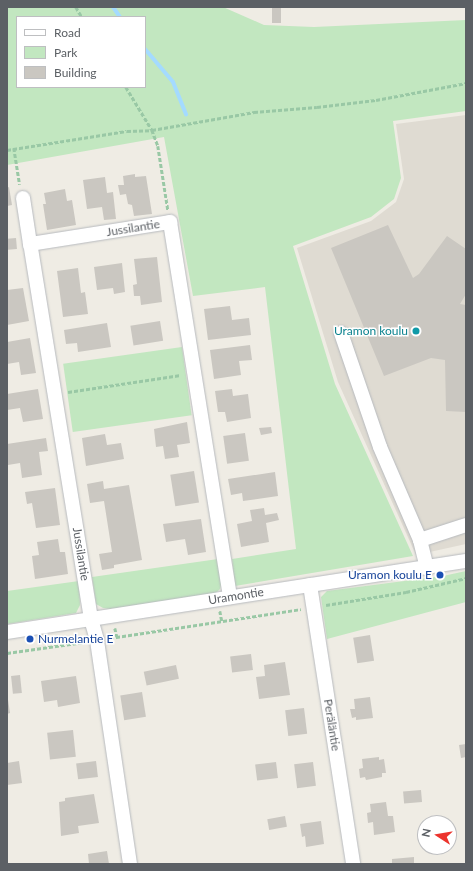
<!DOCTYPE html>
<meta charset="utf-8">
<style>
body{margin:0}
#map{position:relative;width:473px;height:871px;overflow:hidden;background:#efece4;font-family:Lato,sans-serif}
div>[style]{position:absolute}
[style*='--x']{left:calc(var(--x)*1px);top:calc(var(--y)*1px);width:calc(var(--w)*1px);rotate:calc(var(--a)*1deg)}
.education>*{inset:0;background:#dfdbd2}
.green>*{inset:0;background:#c2e7c0;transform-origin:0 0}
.stream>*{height:4px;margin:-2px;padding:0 2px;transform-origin:2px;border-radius:2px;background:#a4dbff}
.building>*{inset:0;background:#cac7c1;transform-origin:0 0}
.path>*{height:2.5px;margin-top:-1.25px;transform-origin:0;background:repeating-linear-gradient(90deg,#99c8a5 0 4px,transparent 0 6px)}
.roads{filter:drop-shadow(0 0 1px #b7babe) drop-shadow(0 0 1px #b7babe)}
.minor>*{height:14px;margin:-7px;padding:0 7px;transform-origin:7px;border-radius:7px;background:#fff}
.dots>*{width:11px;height:11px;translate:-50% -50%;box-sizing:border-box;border:2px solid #fff;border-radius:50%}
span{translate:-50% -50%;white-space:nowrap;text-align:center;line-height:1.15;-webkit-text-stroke:3px #fff;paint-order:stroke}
.street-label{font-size:12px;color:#5c6065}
.culture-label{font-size:12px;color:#0d838f}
.right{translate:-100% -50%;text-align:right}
.transit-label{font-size:12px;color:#164399}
.left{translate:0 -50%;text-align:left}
.frame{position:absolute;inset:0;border:8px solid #5c6065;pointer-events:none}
.legend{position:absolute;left:16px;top:16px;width:130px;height:72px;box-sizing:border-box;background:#fff;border:1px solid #bebfc1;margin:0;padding:5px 7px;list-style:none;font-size:12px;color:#5c6065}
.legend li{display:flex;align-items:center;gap:8px;height:20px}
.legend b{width:20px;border:1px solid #bebfc1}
.north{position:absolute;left:417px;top:815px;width:40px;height:40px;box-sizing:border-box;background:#fff;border:1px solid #bebfc1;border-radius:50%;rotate:282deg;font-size:11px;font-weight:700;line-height:16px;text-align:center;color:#5c6065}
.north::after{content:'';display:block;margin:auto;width:14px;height:18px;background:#ec342d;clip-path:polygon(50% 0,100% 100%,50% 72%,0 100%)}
</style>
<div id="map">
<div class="education">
<i style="clip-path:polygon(466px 115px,466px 544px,416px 555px,338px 382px,297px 248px,371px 221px,396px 202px,404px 179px,396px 124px)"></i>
</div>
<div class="green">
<i style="clip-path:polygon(evenodd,7px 7px,223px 7px,264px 25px,314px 27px,466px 20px,466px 111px,393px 121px,401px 178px,394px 199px,371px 217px,293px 246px,335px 384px,413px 556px,235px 586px,232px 559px,296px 549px,265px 287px,193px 296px,164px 137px,7px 165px,7px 7px,17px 17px,145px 17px,145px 87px,17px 87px,17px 17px)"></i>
<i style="left:182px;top:347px;width:69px;height:120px;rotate:82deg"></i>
<i style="clip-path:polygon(218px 559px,222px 579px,220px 589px,216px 593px,110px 609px,103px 608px,96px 604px,92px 577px)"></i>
<i style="clip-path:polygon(466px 571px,466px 602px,327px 639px,321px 597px,327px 591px,443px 576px)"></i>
<i style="clip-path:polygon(79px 581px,80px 605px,76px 613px,7px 624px,7px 591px)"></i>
</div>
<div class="stream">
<i style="--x:113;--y:7;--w:12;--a:55"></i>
<i style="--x:145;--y:49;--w:43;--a:49.7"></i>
<i style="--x:173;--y:82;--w:35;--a:68"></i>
</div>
<div class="building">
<i style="left:272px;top:7px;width:9px;height:16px"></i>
<i style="clip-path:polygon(135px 174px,135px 177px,146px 176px,152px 214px,134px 216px,132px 205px,128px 204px,126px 194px,120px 195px,118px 185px,124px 185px,123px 176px)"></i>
<i style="clip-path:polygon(105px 177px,107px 193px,113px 192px,116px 219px,104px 220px,102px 207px,87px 209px,83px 180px)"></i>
<i style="clip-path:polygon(9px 187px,12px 205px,7px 206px,7px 188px)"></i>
<i style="clip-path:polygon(65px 189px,67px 201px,72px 200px,76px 225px,47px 230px,43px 204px,46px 204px,44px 193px)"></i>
<i style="clip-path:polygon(388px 225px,413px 278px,419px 274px,447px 236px,466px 249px,466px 294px,460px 304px,466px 305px,466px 412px,446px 411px,445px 360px,431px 358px,384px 376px,331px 248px)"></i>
<i style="left:16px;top:238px;width:11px;height:9px;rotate:85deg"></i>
<i style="clip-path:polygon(157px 257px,162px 302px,141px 305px,140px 296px,134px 296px,133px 285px,137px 284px,134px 259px)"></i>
<i style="clip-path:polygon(122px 263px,125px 292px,114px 294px,113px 288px,97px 290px,94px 267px)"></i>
<i style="clip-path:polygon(78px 268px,81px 293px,85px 292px,88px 314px,63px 317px,57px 271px)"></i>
<i style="clip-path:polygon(23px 288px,29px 321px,7px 325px,7px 290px)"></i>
<i style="clip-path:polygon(230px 306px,232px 320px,249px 318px,251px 335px,208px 340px,204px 309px)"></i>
<i style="left:160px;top:321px;width:20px;height:30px;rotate:81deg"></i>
<i style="clip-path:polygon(107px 323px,111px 347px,78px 352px,77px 343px,66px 344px,64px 330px)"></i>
<i style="clip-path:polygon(30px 338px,36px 373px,21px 375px,19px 362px,7px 364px,7px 342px)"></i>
<i style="clip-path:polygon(250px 345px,252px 360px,239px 361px,241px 375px,214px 379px,210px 350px)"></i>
<i style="clip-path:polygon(38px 389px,43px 419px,23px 422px,20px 408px,7px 410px,7px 394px)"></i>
<i style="clip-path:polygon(232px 389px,233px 396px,248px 394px,251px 418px,227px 422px,225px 412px,218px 412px,215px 391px)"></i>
<i style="clip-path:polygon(187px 422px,190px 443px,177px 445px,179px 457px,165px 459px,163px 446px,156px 447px,154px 429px)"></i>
<i style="clip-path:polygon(271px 427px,272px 433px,261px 435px,259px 428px)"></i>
<i style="left:245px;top:433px;width:28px;height:22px;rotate:82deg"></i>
<i style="clip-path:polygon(105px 434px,107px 445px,121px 443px,124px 459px,86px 466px,82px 438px)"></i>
<i style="clip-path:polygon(46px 438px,48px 451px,39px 452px,42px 475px,22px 478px,20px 463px,8px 465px,7px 444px)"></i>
<i style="left:194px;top:471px;width:32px;height:24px;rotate:81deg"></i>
<i style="clip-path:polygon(275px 472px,278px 496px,243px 501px,242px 493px,231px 495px,228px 479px)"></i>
<i style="clip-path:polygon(103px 481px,104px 489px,129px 485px,142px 560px,114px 565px,114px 568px,102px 570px,99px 554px,112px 552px,104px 501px,90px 503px,87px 484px)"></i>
<i style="clip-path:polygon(55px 488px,60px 525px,36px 528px,32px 503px,27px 504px,25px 492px)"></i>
<i style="clip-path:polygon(264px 508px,265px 515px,277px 513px,279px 520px,266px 523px,269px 542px,241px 547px,237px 524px,252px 521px,250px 510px)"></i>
<i style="clip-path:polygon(201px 519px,206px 552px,188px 555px,185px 539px,166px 542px,163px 524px)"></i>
<i style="clip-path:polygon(58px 539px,60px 552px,65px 552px,68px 574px,35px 579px,32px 556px,39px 555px,37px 542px)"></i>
<i style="left:370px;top:635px;width:26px;height:17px;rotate:81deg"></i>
<i style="left:251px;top:654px;width:16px;height:21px;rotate:83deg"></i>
<i style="clip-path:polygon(285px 662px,290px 695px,259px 699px,256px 677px,265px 676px,264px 665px)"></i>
<i style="left:176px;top:665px;width:14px;height:33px;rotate:78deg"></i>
<i style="left:20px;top:675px;width:18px;height:9px;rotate:84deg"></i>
<i style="clip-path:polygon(76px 676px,80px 703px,58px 707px,57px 700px,44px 702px,41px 681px)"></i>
<i style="left:142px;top:692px;width:25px;height:22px;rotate:81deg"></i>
<i style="clip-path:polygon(7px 693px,10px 713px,7px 714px)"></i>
<i style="clip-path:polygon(370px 697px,373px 718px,356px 720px,356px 717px,352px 718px,350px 709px,355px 709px,354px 699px)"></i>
<i style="left:304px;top:708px;width:26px;height:19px;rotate:83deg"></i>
<i style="left:73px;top:730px;width:27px;height:26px;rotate:84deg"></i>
<i style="clip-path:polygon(466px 744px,466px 757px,461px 758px,459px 745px)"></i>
<i style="clip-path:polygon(379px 757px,379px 760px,384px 759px,386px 773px,382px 773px,382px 777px,366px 780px,365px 777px,360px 778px,359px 769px,363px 768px,362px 759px)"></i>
<i style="clip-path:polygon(19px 761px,22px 783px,7px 785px,7px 763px)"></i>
<i style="left:96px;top:761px;width:16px;height:20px;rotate:83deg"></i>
<i style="left:276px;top:762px;width:16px;height:21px;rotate:83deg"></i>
<i style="left:313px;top:762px;width:24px;height:19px;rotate:83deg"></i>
<i style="left:421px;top:790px;width:12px;height:18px;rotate:85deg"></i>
<i style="clip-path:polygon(94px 794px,99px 823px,78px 826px,79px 833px,61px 836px,59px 802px,65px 801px,65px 798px)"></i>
<i style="clip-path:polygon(386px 802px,388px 816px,393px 816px,395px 832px,374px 835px,373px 822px,368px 823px,367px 813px,371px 812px,370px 804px)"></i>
<i style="left:285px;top:816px;width:11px;height:18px;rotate:80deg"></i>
<i style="clip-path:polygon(321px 821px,324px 844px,306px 847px,305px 836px,302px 837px,300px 824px)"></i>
<i style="clip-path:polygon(107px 851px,109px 864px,89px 864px,88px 854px)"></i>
<i style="clip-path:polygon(414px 857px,414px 864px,392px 864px,392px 859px)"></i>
</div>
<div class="path">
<i style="--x:76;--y:7;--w:12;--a:59"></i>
<i style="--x:126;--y:87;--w:50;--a:58.8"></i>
<i style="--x:152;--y:130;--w:17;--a:69"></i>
<i style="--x:158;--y:146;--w:65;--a:81.1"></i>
<i style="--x:14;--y:148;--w:37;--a:81"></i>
<i style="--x:7;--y:150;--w:121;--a:-9"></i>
<i style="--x:127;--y:131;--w:25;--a:-2"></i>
<i style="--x:152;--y:130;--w:104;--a:-10"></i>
<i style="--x:254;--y:112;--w:63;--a:-4.5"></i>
<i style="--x:317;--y:107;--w:59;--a:-6.8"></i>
<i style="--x:376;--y:100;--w:92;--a:-10.7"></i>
<i style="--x:68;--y:392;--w:114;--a:-8.6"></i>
<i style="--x:326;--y:605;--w:81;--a:-9.2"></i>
<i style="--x:406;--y:592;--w:62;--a:-13.1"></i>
<i style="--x:220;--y:611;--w:10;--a:79"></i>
<i style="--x:115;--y:628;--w:9;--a:77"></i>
<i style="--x:110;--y:638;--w:193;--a:-8.6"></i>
<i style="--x:7;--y:653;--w:78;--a:-8.1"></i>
</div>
<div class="roads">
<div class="minor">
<i style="--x:23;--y:198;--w:47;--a:81.3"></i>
<i style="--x:341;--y:333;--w:120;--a:71.1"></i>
<i style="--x:380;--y:447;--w:101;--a:66.7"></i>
<i style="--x:420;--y:540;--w:29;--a:76"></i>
<i style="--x:420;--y:540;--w:48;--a:-18.1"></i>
<i style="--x:310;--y:585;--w:282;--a:81.2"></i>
<i style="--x:7;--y:632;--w:464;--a:-8.8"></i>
<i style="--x:130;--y:864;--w:226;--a:-98.4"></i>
<i style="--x:97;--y:640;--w:22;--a:-106"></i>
<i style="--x:91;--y:619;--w:380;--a:-99.2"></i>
<i style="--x:30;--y:244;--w:142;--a:-8.9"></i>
<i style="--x:170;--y:222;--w:380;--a:80.9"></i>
</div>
</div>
<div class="dots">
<i style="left:416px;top:331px;background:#0f9aa8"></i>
<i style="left:440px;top:575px;background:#1a4fb4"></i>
<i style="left:30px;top:639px;background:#1a4fb4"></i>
</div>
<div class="street-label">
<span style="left:133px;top:228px;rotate:-9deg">Jussilantie</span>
<span style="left:81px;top:554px;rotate:81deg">Jussilantie</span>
<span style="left:236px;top:596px;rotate:-9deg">Uramontie</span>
<span style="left:332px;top:725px;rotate:81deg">Peräläntie</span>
</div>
<div class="culture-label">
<span class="right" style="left:408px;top:331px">Uramon koulu</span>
</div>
<div class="transit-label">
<span class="right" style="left:432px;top:575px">Uramon koulu E</span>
<span class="left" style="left:38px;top:639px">Nurmelantie E</span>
</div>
<div class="frame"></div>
<ul class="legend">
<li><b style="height:5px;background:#fff"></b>Road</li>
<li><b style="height:11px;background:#c2e7c0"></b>Park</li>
<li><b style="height:11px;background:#cac7c1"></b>Building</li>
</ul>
<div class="north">N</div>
</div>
